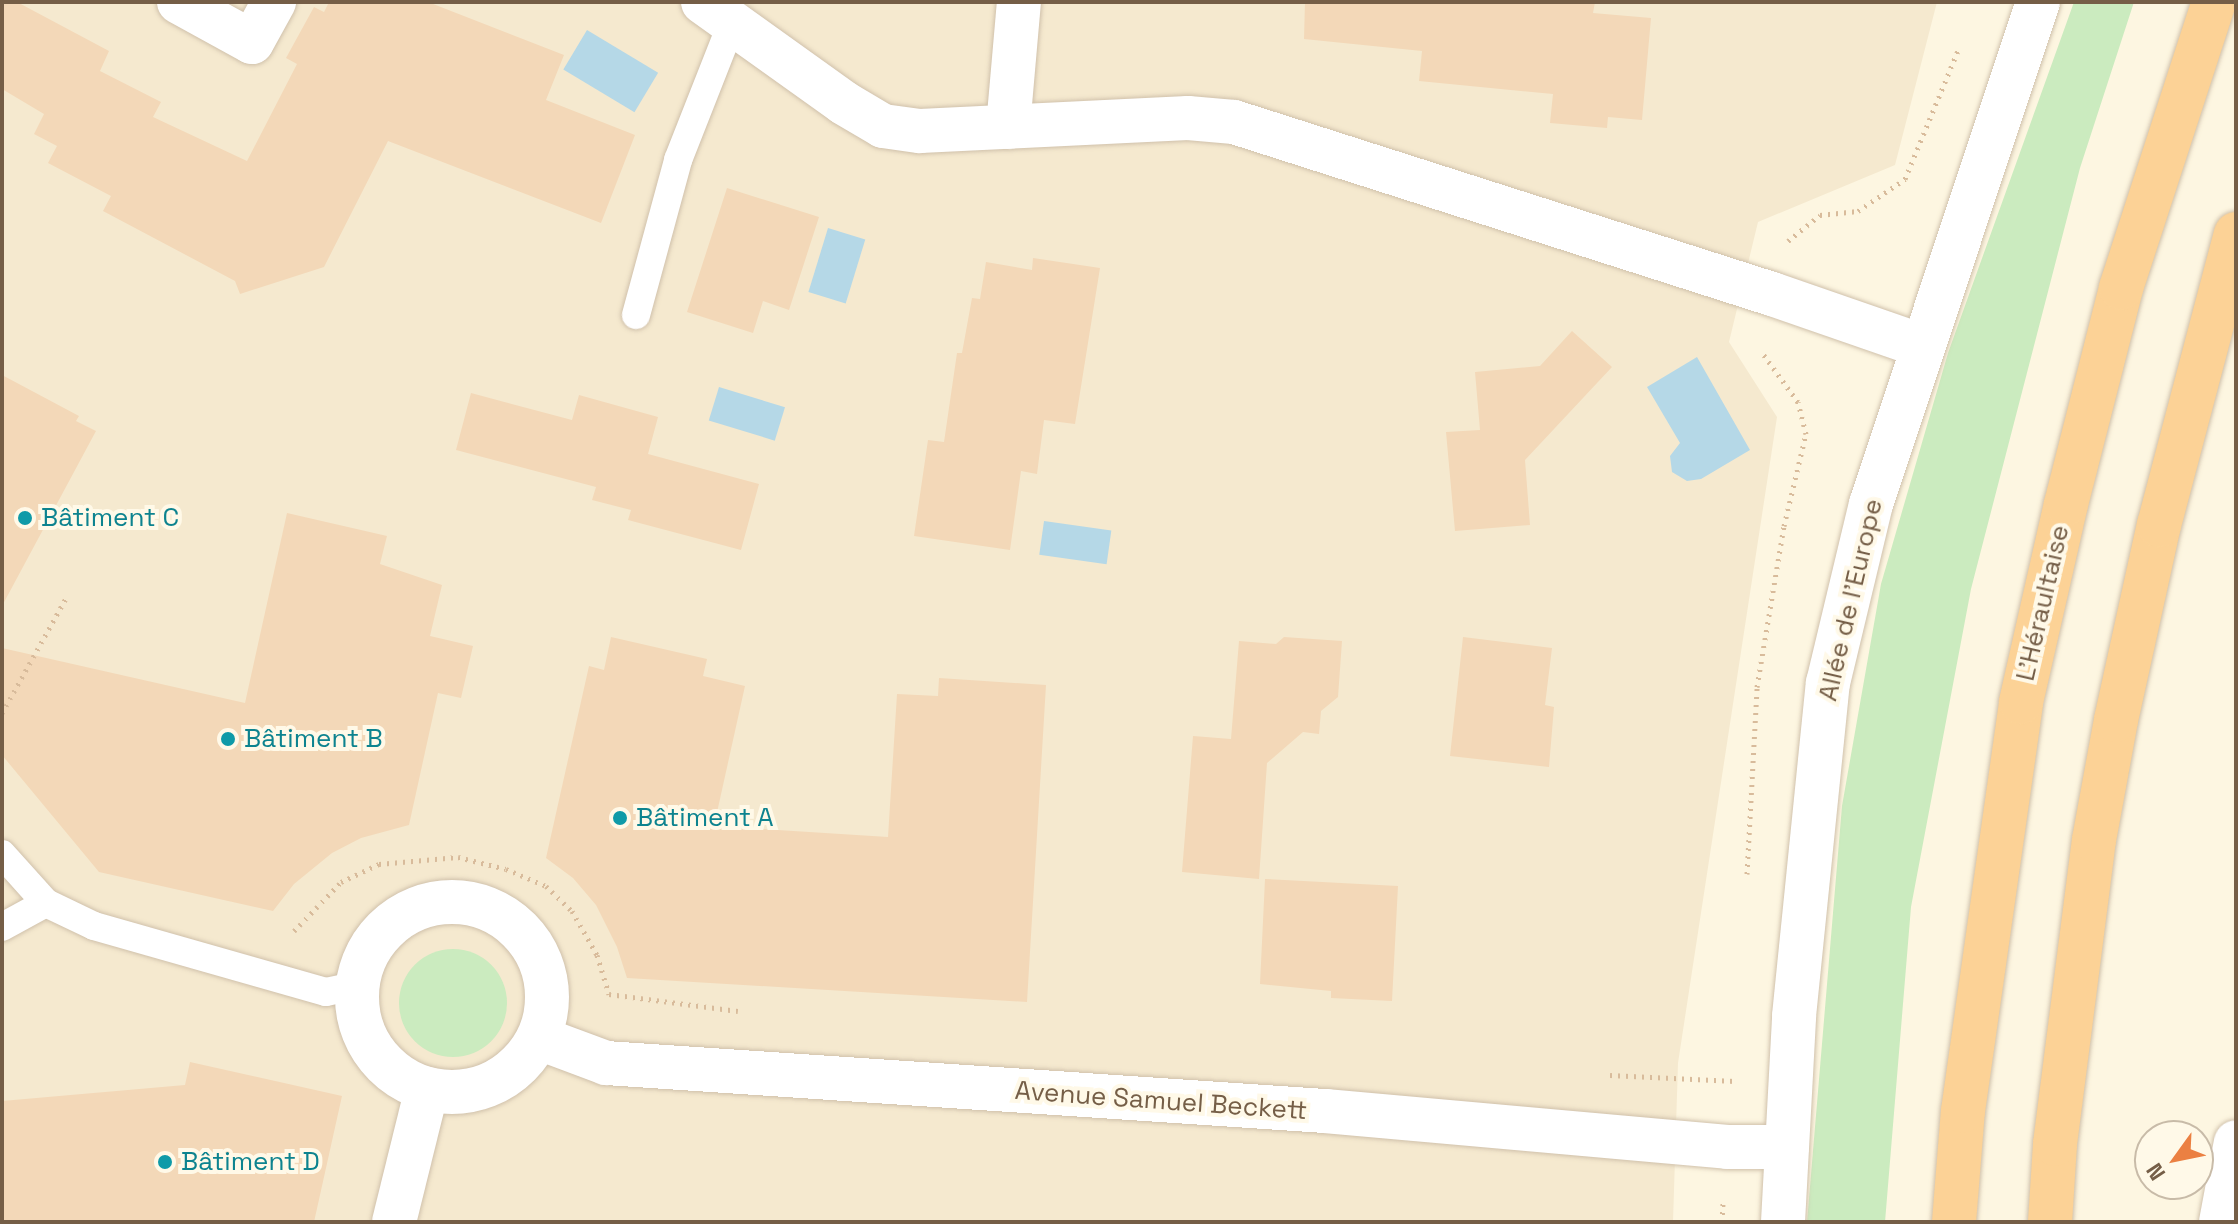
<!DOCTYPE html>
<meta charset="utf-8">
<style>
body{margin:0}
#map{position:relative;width:2238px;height:1224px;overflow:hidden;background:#fdf6e1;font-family:"Space Grotesk",sans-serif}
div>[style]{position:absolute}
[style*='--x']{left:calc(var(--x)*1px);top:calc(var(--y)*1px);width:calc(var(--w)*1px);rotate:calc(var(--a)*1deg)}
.residential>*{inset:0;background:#f5e9cf}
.green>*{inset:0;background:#cbebbf}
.round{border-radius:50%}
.water>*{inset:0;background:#b5d8e7;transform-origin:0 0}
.building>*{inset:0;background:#f3d8b8}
.path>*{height:5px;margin-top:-2.5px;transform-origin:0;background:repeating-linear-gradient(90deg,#d8bb9b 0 2px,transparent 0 8px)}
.roads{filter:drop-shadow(0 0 2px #d0c1ab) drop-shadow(0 0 2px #d0c1ab)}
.service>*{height:28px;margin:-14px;padding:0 14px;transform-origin:14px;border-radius:14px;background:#fff}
.minor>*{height:44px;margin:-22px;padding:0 22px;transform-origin:22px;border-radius:22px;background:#fff}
.minor>.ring{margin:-22px;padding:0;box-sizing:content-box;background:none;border:44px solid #fff;border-radius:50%}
.tertiary>*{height:44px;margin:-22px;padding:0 22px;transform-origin:22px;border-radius:22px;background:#fff}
.trunk>*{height:44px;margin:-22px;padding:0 22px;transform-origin:22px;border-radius:22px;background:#fcd296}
.dots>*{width:22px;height:22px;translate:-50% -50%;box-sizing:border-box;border:4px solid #fff9e8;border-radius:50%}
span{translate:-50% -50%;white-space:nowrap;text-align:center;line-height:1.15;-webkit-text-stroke:8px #fff9e8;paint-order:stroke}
.culture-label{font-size:26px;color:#0d838f}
.left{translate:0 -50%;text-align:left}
.street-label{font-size:26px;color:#755e47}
.frame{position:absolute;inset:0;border:4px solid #755e47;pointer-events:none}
.north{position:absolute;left:2134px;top:1120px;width:80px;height:80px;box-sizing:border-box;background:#fff9e8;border:2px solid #c8bba8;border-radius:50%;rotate:237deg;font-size:22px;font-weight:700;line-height:32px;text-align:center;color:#755e47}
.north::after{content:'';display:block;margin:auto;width:28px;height:36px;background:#eb8042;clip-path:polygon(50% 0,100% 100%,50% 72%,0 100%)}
</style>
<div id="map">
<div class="residential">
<i style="clip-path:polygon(2px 2px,1937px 2px,1895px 165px,1758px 222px,1729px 342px,1777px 417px,1678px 1063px,1673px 1222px,2px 1222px)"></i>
</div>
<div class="green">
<i style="clip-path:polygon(2074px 2px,2134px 2px,2080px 168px,1971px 589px,1911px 907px,1885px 1222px,1807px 1222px,1842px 806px,1881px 584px,1948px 353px)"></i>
<i class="round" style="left:399px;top:949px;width:108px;height:108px"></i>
</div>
<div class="water">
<i style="left:587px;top:30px;width:83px;height:46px;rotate:31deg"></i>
<i style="left:828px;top:228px;width:39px;height:67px;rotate:17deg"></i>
<i style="clip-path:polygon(1697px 357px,1750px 450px,1701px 479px,1687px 481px,1672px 472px,1670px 456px,1680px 443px,1647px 387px)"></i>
<i style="left:719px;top:387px;width:69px;height:35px;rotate:17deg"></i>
<i style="left:1044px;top:521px;width:68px;height:34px;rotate:8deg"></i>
</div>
<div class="building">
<i style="clip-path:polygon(2px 2px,17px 2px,109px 51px,100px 71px,161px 102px,153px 117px,247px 161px,297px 64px,286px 58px,314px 7px,324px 12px,329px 2px,428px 2px,564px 55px,546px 100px,635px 135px,601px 223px,388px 141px,324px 267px,240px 294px,235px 281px,103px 211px,111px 196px,48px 163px,57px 146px,34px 134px,44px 114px,2px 89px)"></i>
<i style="clip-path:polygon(1305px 2px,1595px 2px,1593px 13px,1651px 18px,1642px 120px,1608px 117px,1607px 128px,1550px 123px,1553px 94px,1419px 81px,1422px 51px,1304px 39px)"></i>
<i style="clip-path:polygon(727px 188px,819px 217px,789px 310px,763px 301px,753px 333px,687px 312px)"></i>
<i style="clip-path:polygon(1033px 258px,1100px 268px,1075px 424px,1044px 420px,1037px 474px,1021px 471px,1010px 550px,914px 536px,928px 440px,944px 442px,957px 353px,962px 353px,972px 298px,980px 299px,986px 262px,1032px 270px)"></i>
<i style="clip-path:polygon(1572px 331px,1612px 367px,1525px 460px,1530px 525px,1455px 531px,1446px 432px,1480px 430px,1475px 372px,1540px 366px)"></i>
<i style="clip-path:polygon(2px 375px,79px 416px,76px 421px,96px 431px,2px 606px)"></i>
<i style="clip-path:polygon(471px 393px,572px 420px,579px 395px,658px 417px,648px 454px,759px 484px,741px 550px,628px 520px,631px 510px,592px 500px,596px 487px,456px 450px)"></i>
<i style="clip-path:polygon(287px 513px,387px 536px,380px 564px,442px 585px,430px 636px,473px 646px,461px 698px,438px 693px,409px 825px,361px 838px,332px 853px,294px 884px,273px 911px,99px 872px,2px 755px,2px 648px,245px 703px)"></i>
<i style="clip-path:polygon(611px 637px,707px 659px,703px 676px,745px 686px,714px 826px,888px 837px,897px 694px,938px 696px,939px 678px,1046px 685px,1027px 1002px,627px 978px,617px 947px,596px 905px,573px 878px,546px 858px,589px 666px,604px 670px)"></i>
<i style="clip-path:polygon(1284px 637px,1342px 641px,1338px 697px,1321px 711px,1319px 734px,1303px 732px,1267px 763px,1259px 879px,1182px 872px,1193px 736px,1231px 739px,1239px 641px,1276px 644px)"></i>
<i style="clip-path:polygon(1463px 637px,1552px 648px,1545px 705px,1554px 707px,1549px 767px,1450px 756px)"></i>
<i style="clip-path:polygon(1265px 879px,1398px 886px,1392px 1001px,1331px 998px,1331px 991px,1260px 984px)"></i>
<i style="clip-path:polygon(190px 1062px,342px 1096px,314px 1222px,2px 1222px,2px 1101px,185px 1085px)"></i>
</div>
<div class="path">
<i style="--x:1788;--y:241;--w:41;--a:-39.1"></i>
<i style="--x:1820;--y:215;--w:38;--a:-6"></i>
<i style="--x:1858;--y:211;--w:57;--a:-34.2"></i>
<i style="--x:1905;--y:179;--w:142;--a:-67.6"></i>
<i style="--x:2;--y:713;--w:132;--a:-60.9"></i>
<i style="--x:1747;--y:874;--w:187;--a:-86.9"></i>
<i style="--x:1757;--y:687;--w:163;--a:-80.5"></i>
<i style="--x:1784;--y:526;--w:95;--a:-76.6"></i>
<i style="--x:1806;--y:434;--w:33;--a:-104"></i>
<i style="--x:1798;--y:402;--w:63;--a:-126"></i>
<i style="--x:294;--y:931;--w:68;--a:-46.2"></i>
<i style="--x:341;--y:882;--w:42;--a:-25.3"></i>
<i style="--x:379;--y:864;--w:79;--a:-5.1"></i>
<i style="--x:458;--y:857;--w:49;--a:14"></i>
<i style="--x:506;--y:869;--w:43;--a:23"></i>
<i style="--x:546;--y:886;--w:36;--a:44"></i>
<i style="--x:572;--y:911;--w:51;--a:60.4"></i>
<i style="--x:597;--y:955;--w:41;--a:72.9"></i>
<i style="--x:609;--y:994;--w:130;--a:7.5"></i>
<i style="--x:1610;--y:1075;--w:125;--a:2.7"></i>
<i style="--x:1722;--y:1222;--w:19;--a:-87"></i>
</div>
<div class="roads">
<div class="service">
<i style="--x:636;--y:315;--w:161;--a:-74.8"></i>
<i style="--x:678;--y:160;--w:147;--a:-68.5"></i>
<i style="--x:2;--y:854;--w:66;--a:48.1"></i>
<i style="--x:2;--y:927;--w:50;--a:-28.6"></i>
<i style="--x:46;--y:903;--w:53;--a:25.6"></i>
<i style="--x:94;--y:926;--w:241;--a:15.9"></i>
<i style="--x:326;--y:992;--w:33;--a:-12"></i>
</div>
<div class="minor">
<i style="--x:179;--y:2;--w:83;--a:28.7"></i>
<i style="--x:252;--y:42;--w:46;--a:-61.2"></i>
<i style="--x:703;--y:2;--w:173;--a:35.6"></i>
<i style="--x:844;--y:103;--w:45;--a:30.5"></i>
<i style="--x:883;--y:126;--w:37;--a:8"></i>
<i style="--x:920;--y:131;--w:268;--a:-2.8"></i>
<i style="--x:1188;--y:118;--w:46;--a:5"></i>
<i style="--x:1234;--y:122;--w:565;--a:17.73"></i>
<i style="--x:1772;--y:294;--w:159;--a:19.1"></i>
<i style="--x:1008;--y:127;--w:125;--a:-85"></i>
<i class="ring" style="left:357px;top:902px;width:146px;height:146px"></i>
<i style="--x:539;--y:1038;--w:72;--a:20.5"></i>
<i style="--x:606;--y:1063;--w:721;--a:3.82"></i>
<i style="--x:1325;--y:1111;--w:404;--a:5.1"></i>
<i style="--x:1727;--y:1147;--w:60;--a:0"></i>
<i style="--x:394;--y:1222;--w:137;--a:-76.1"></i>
<i style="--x:2221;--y:1222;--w:81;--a:-79.4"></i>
</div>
<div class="tertiary">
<i style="--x:1783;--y:1222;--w:206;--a:-86.9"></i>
<i style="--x:1794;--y:1016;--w:335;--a:-84.2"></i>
<i style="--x:1828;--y:683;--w:184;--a:-76.5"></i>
<i style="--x:1871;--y:504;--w:529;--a:-71.6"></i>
</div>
<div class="trunk">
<i style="--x:1954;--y:1222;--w:111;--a:-85.4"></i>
<i style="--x:1963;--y:1111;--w:413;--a:-81.9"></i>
<i style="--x:2021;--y:702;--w:203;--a:-77.2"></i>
<i style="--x:2066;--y:504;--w:223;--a:-75.7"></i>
<i style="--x:2121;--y:288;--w:301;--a:-72"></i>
<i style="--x:2050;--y:1222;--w:78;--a:-86.3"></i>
<i style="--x:2055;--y:1144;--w:306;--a:-82.7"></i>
<i style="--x:2094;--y:840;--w:122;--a:-79.6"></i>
<i style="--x:2116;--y:720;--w:200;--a:-77.6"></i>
<i style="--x:2159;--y:525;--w:301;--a:-75.2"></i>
</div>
</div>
<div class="dots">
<i style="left:25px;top:518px;background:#0f9aa8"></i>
<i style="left:228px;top:739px;background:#0f9aa8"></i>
<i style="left:620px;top:818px;background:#0f9aa8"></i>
<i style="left:165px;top:1162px;background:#0f9aa8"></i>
</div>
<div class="culture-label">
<span class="left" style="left:41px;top:518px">Bâtiment C</span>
<span class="left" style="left:244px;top:739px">Bâtiment B</span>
<span class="left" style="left:636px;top:818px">Bâtiment A</span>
<span class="left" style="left:181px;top:1162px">Bâtiment D</span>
</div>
<div class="street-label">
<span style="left:1851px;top:600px;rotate:-77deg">Allée de l'Europe</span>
<span style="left:2043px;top:603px;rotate:-77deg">L'Héraultaise</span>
<span style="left:1161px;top:1101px;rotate:4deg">Avenue Samuel Beckett</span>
</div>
<div class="frame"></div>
<div class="north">N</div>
</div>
